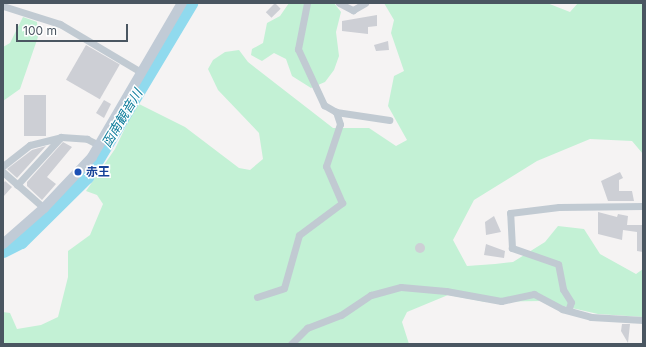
<!DOCTYPE html>
<meta charset="utf-8">
<style>
body{margin:0}
#map{position:relative;width:646px;height:347px;overflow:hidden;background:#f5f3f3;font-family:Inter,"Noto Sans JP",sans-serif}
div>[style]{position:absolute}
[style*='--x']{left:calc(var(--x)*1px);top:calc(var(--y)*1px);width:calc(var(--w)*1px);rotate:calc(var(--a)*1deg)}
.green>*{inset:0;background:#c3f1d5}
.river>*{height:13px;margin:-6.5px;padding:0 6.5px;transform-origin:6.5px;border-radius:6.5px;background:#90daee}
.building>*{inset:0;background:#cdcfd5;transform-origin:0 0}
.round{border-radius:50%}
.street>*{height:7px;margin:-3.5px;padding:0 3.5px;transform-origin:3.5px;border-radius:3.5px;background:#c1cad2}
.secondary>*{height:10px;margin:-5px;padding:0 5px;transform-origin:5px;border-radius:5px;background:#c1cbd6}
.dots>*{width:11px;height:11px;translate:-50% -50%;box-sizing:border-box;border:2px solid #fff;border-radius:50%}
span{translate:-50% -50%;white-space:nowrap;text-align:center;line-height:1.15;-webkit-text-stroke:3px #fff;paint-order:stroke}
.transit-label{font-size:12px;color:#164399;font-weight:700}
.left{translate:0 -50%;text-align:left}
.water-label{font-size:13px;color:#0c7c9b;font-style:italic}
.frame{position:absolute;inset:0;border:4px solid #4a5661;pointer-events:none}
.scale{position:absolute;left:16px;top:24px;width:112px;height:18px;box-sizing:border-box;border:2px solid #4a5661;border-top:0;padding-left:5px;font-size:12px;line-height:14px;white-space:nowrap;color:#4a5661;-webkit-text-stroke:3px #fff;paint-order:stroke}
</style>
<div id="map">
<div class="green">
<i style="clip-path:polygon(289px 3px,334px 3px,341px 12px,336px 32px,339px 56px,334px 70px,325px 82px,311px 88px,292px 76px,286px 59px,274px 53px,262px 61px,251px 55px,252px 49px,263px 43px,267px 23px,280px 16px)"></i>
<i style="clip-path:polygon(384px 3px,547px 3px,570px 12px,578px 3px,643px 3px,643px 154px,632px 141px,590px 139px,537px 161px,474px 200px,453px 240px,467px 266px,495px 264px,513px 262px,545px 242px,558px 226px,584px 229px,600px 254px,636px 274px,643px 269px,643px 317px,598px 314px,541px 301px,486px 302px,448px 295px,407px 312px,402px 322px,409px 344px,3px 344px,3px 312px,10px 313px,17px 329px,41px 325px,58px 317px,68px 277px,68px 251px,90px 235px,103px 204px,97px 195px,86px 191px,115px 149px,137px 103px,185px 127px,239px 168px,250px 170px,263px 159px,259px 133px,218px 90px,208px 69px,213px 60px,225px 52px,239px 50px,248px 62px,333px 128px,369px 128px,396px 146px,407px 140px,388px 106px,394px 76px,404px 71px,391px 33px,394px 20px)"></i>
<i style="clip-path:polygon(23px 17px,37px 22px,38px 37px,20px 89px,3px 101px,3px 47px,10px 43px)"></i>
</div>
<div class="river">
<i style="--x:3;--y:251;--w:20;--a:-27"></i>
<i style="--x:21;--y:242;--w:93;--a:-44.6"></i>
<i style="--x:87;--y:177;--w:203;--a:-59.1"></i>
</div>
<div class="building">
<i style="left:275px;top:3px;width:8px;height:13px;rotate:45deg"></i>
<i style="clip-path:polygon(377px 15px,377px 26px,368px 27px,368px 34px,342px 31px,342px 21px)"></i>
<i style="clip-path:polygon(388px 41px,389px 50px,376px 51px,374px 45px)"></i>
<i style="left:86px;top:45px;width:39px;height:40px;rotate:30deg"></i>
<i style="left:46px;top:95px;width:41px;height:22px;rotate:90deg"></i>
<i style="clip-path:polygon(104px 100px,111px 104px,104px 118px,96px 113px)"></i>
<i style="clip-path:polygon(63px 142px,72px 147px,47px 177px,56px 184px,42px 200px,27px 186px,27px 182px)"></i>
<i style="clip-path:polygon(46px 146px,17px 178px,7px 169px,32px 150px)"></i>
<i style="clip-path:polygon(620px 172px,623px 178px,619px 180px,619px 191px,632px 191px,634px 201px,608px 201px,601px 181px)"></i>
<i style="clip-path:polygon(5px 181px,12px 187px,3px 197px,3px 184px)"></i>
<i style="clip-path:polygon(598px 212px,617px 217px,618px 214px,628px 216px,627px 225px,643px 225px,643px 252px,637px 251px,637px 232px,623px 230px,622px 240px,598px 234px)"></i>
<i style="clip-path:polygon(494px 216px,501px 232px,486px 235px,485px 222px)"></i>
<i class="round" style="left:415px;top:243px;width:10px;height:10px"></i>
<i style="clip-path:polygon(486px 244px,505px 251px,504px 258px,484px 255px)"></i>
<i style="clip-path:polygon(622px 324px,630px 324px,628px 343px,621px 331px)"></i>
</div>
<div class="street">
<i style="--x:307;--y:3;--w:47;--a:101.1"></i>
<i style="--x:298;--y:49;--w:62;--a:65.1"></i>
<i style="--x:324;--y:105;--w:14;--a:30"></i>
<i style="--x:336;--y:112;--w:54;--a:8.6"></i>
<i style="--x:339;--y:3;--w:16;--a:27"></i>
<i style="--x:353;--y:10;--w:14;--a:-30"></i>
<i style="--x:3;--y:6;--w:60;--a:17.5"></i>
<i style="--x:60;--y:24;--w:94;--a:30.7"></i>
<i style="--x:3;--y:166;--w:34;--a:-38"></i>
<i style="--x:30;--y:145;--w:32;--a:-14"></i>
<i style="--x:3;--y:172;--w:55;--a:41.3"></i>
<i style="--x:17;--y:185;--w:65;--a:-47.5"></i>
<i style="--x:61;--y:137;--w:26;--a:4"></i>
<i style="--x:87;--y:139;--w:13;--a:27"></i>
<i style="--x:257;--y:297;--w:28;--a:-18"></i>
<i style="--x:284;--y:288;--w:55;--a:-74.2"></i>
<i style="--x:299;--y:235;--w:54;--a:-36.7"></i>
<i style="--x:342;--y:203;--w:40;--a:-113.4"></i>
<i style="--x:326;--y:166;--w:44;--a:-71.6"></i>
<i style="--x:340;--y:124;--w:13;--a:-108"></i>
<i style="--x:569;--y:308;--w:6;--a:-72"></i>
<i style="--x:571;--y:302;--w:15;--a:-122"></i>
<i style="--x:563;--y:289;--w:25;--a:-101"></i>
<i style="--x:558;--y:264;--w:49;--a:-160.8"></i>
<i style="--x:512;--y:248;--w:35;--a:-93"></i>
<i style="--x:510;--y:213;--w:49;--a:-7"></i>
<i style="--x:559;--y:207;--w:84;--a:-0.7"></i>
<i style="--x:291;--y:344;--w:23;--a:-45"></i>
<i style="--x:307;--y:328;--w:36;--a:-21"></i>
<i style="--x:341;--y:315;--w:36;--a:-34"></i>
<i style="--x:371;--y:295;--w:31;--a:-15"></i>
<i style="--x:401;--y:287;--w:45;--a:5.1"></i>
<i style="--x:446;--y:291;--w:56;--a:10.3"></i>
<i style="--x:501;--y:301;--w:34;--a:-12"></i>
<i style="--x:534;--y:294;--w:32;--a:28"></i>
<i style="--x:562;--y:309;--w:30;--a:15"></i>
<i style="--x:591;--y:317;--w:52;--a:3.3"></i>
</div>
<div class="secondary">
<i style="--x:3;--y:244;--w:55;--a:-41.3"></i>
<i style="--x:44;--y:208;--w:70;--a:-46.7"></i>
<i style="--x:92;--y:157;--w:178;--a:-59.7"></i>
</div>
<div class="dots">
<i style="left:78px;top:172px;background:#1a4fb4"></i>
</div>
<div class="transit-label">
<span class="left" style="left:86px;top:172px">赤王</span>
</div>
<div class="water-label">
<span style="left:122px;top:118px;rotate:-59deg">函南観音川</span>
</div>
<div class="frame"></div>
<div class="scale">100 m</div>
</div>
